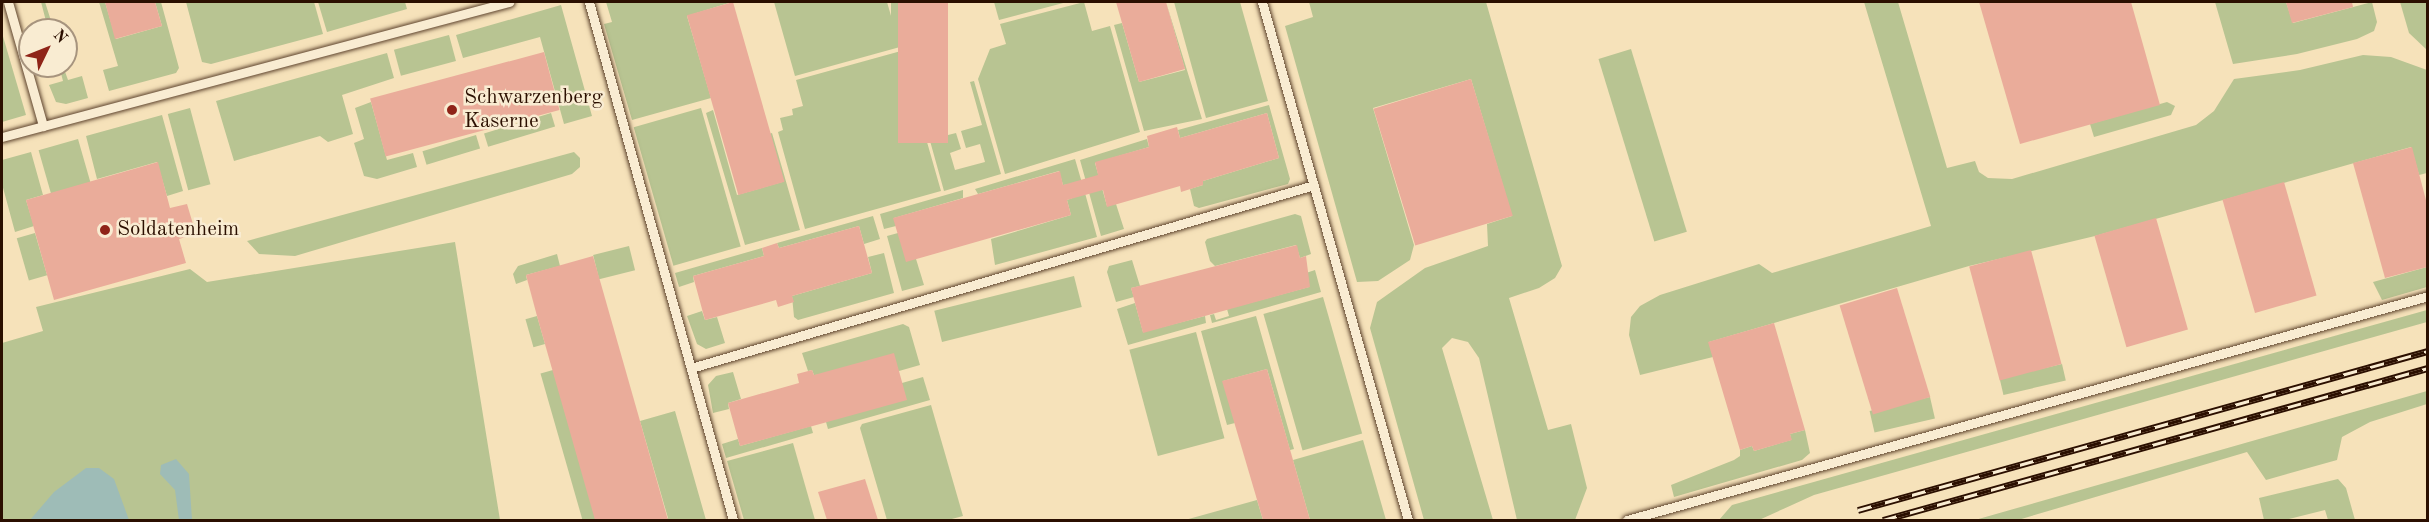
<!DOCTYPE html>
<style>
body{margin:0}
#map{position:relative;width:2429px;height:522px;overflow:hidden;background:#f6e2ba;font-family:"Old Standard TT",serif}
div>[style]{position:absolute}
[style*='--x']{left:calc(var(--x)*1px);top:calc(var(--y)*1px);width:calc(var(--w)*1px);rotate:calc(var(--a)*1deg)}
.green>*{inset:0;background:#b8c492;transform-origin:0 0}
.water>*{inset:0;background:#9ebcb7}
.building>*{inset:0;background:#eaac9a;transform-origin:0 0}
.roads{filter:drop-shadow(0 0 2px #5e442e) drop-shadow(0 0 2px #5e442e)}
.lane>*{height:9px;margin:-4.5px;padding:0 4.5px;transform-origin:4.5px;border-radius:4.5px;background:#f9ecd2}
.rail>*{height:7px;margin-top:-3.5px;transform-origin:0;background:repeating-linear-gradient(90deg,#f9ecd2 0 14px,#2b0f00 0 28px);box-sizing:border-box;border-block:2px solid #2b0f00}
.dots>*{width:16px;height:16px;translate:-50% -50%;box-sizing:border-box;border:3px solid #f9ecd2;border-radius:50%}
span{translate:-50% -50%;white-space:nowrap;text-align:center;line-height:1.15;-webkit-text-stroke:5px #f9ecd2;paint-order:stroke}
.poi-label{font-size:21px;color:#2b0f00}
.left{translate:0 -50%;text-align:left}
.frame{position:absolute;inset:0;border:3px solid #2b0f00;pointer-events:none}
.north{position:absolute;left:18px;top:18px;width:60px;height:60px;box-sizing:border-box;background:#f9ecd2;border:2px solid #a7947e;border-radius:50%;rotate:47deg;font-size:16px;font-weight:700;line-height:24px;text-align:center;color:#2b0f00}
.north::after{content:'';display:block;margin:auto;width:21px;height:27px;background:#8f2418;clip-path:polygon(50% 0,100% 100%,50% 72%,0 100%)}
</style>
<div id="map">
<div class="green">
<i style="clip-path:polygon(41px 2px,45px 2px,52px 24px,67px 22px,33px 30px,47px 25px)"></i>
<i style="clip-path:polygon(99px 2px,105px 2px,116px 39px,162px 26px,155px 2px,161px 2px,179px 68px,176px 73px,109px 91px,103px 70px,118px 66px)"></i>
<i style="clip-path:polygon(186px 2px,314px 2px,323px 34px,211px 64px,202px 62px)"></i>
<i style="clip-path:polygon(318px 2px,405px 2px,407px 9px,327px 32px)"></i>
<i style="clip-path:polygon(606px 2px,732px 2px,687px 16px,711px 98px,632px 120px,604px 24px,612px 22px)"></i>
<i style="clip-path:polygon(774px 2px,887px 2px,900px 47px,795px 76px)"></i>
<i style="left:891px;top:2px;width:7px;height:41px"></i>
<i style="clip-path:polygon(994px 2px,1067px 2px,999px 20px)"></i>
<i style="clip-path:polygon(1084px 2px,1092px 31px,1110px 26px,1140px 132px,1005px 174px,978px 79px,990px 49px,1006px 44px,1000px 24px)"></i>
<i style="clip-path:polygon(1166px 2px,1202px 119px,1144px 131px,1114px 25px,1122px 23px,1139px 82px,1185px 70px)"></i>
<i style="clip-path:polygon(1174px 2px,1240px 2px,1268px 101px,1206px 118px)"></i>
<i style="clip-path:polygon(1309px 2px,1486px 2px,1562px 266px,1555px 278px,1539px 288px,1509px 298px,1548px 430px,1571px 424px,1587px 488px,1575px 520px,1517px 520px,1479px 358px,1468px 342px,1452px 338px,1442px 348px,1493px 520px,1424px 520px,1370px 328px,1377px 302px,1425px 268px,1488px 246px,1487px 224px,1512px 216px,1471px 79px,1373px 108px,1414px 245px,1410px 260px,1378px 281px,1357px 282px,1285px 26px,1313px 17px)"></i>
<i style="clip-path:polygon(1864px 2px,1898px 2px,1947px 168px,1975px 161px,1979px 172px,1988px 178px,2012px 179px,2196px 125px,2214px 111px,2234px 79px,2300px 70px,2363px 55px,2391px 57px,2427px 70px,2427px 173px,2419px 175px,2411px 147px,2095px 236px,1969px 266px,1709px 342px,1713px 357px,1640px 375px,1629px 335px,1631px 317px,1640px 306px,1660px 295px,1759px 264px,1772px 273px,1931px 226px)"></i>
<i style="clip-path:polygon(2215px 2px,2286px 2px,2293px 23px,2372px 2px,2377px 22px,2374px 31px,2357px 39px,2297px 54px,2233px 64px)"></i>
<i style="clip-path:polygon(2400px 2px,2427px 2px,2427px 50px,2409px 33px)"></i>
<i style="clip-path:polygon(561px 5px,592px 116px,564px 124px,540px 37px,463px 58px,456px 35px)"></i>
<i style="clip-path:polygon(2px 33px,26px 115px,2px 122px)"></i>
<i style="left:449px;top:35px;width:27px;height:57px;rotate:75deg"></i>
<i style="left:1631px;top:49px;width:191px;height:34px;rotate:73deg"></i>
<i style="clip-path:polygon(901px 51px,941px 191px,805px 229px,778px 132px,783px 130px,780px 118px,793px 115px,792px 109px,803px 106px,796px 80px)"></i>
<i style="clip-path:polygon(387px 53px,394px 78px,342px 95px,353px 134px,328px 142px,320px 136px,234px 161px,216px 101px)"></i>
<i style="clip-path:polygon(913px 53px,936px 138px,956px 133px,961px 149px,950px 153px,955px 170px,985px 162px,980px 144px,966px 148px,961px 131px,982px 125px,970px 82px,974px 81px,1001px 174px,944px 191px,906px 55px)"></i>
<i style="clip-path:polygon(59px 66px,63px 66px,68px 80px,82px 76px,88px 98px,66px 104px,56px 102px,49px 85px,63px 81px)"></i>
<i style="clip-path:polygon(371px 102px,387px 160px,413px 153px,417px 167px,377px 179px,364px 176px,354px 143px,364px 139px,355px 108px)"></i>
<i style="clip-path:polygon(2167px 102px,2175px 106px,2171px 115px,2094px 137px,2090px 124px)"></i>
<i style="clip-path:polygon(1269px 105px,1290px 179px,1288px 184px,1199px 208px,1194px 206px,1190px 189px,1203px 185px,1203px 181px,1279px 158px,1267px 113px,1180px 138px,1178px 130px)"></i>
<i style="left:190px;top:108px;width:79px;height:23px;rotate:75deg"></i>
<i style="left:701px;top:108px;width:144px;height:70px;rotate:74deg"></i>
<i style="clip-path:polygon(713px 110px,737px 195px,782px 182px,769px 134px,772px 133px,800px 230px,745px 245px,706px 113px)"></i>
<i style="left:551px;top:113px;width:14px;height:70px;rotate:73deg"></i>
<i style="clip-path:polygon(162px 115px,183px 191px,167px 196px,157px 162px,97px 179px,86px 136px)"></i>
<i style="left:476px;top:135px;width:14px;height:56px;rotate:73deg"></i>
<i style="left:78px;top:139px;width:45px;height:41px;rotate:74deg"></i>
<i style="clip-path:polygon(1147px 139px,1149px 147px,1095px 163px,1107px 206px,1116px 204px,1124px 229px,1101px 236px,1080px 160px)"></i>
<i style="clip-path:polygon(31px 152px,43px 195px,26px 200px,34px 226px,15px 232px,2px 184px,2px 160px)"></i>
<i style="clip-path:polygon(574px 152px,580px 158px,580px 167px,572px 174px,295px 256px,259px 254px,247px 241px)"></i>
<i style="clip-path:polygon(1075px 159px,1082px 183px,1063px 185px,1059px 171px,978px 194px,975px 189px)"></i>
<i style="clip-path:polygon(963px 190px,963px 198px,894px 218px,896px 226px,884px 229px,880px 214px)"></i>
<i style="clip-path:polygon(1085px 193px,1097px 237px,995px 265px,991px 239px,1071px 215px,1067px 200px)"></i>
<i style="clip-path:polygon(1295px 214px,1301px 216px,1311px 254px,1300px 258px,1296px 245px,1215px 266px,1210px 261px,1205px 242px,1207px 239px)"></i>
<i style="clip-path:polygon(873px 216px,880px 239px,864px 244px,859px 226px,779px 248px,777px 243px)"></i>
<i style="left:35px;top:233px;width:44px;height:19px;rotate:74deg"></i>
<i style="clip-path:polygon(898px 233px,916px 259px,924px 285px,902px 291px,887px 236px)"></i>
<i style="clip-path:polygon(455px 242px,500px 520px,2px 520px,2px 343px,43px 331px,36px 307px,190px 269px,207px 282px)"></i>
<i style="left:629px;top:246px;width:25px;height:37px;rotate:76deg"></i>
<i style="clip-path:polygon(762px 248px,764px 256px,693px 276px,694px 282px,679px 287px,675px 273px)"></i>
<i style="clip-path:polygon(884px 253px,894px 293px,798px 320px,794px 317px,792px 296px,872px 273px,868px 257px)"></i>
<i style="clip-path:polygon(557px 254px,560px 266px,526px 275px,527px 280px,516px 284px,513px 274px,518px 266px)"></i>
<i style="clip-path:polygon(1132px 260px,1140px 286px,1131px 288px,1134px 297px,1116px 302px,1107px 272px,1109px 266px)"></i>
<i style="clip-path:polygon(2427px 267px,2427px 287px,2382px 300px,2373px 282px)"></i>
<i style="clip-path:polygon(1315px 270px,1321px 292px,1212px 323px,1210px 315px,1214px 314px,1216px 320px,1229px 316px,1227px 309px,1309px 287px,1306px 273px)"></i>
<i style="left:1074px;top:276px;width:32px;height:144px;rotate:76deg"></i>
<i style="left:1323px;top:297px;width:142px;height:62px;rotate:74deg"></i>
<i style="clip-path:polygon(1135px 303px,1143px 332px,1205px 316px,1206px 323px,1128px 345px,1117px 309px)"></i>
<i style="clip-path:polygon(2427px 310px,2427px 322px,1814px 495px,1759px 520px,1719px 520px,1732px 505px)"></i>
<i style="clip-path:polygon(702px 311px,705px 320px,717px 317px,725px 343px,706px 349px,697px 344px,687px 316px)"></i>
<i style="left:537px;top:316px;width:29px;height:12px;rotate:74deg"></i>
<i style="clip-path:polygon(1256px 316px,1294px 449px,1290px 450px,1267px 369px,1223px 381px,1235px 423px,1227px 425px,1201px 331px)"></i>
<i style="clip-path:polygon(903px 324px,909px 327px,920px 365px,899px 371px,814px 375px,812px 370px,808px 371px,802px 353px)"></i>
<i style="left:1196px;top:332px;width:110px;height:69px;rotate:75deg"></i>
<i style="left:2062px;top:364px;width:17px;height:64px;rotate:77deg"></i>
<i style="left:553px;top:370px;width:156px;height:13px;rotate:74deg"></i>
<i style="clip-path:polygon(733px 372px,741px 399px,728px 403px,729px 409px,713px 413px,708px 385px,716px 376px)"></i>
<i style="clip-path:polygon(923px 377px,930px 400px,828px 429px,826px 422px,902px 383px)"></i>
<i style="clip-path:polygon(2427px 391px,2427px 404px,2370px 422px,2342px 437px,2337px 460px,2266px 480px,2247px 452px,2018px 520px,1975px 520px)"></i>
<i style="left:1930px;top:397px;width:22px;height:62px;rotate:77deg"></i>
<i style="clip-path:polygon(931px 405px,963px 516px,948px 520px,887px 520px,860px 428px,862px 424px)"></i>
<i style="clip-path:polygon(675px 411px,706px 520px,662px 520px,668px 518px,640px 421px)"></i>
<i style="clip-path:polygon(811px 426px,813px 433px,726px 458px,722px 444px,738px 439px,740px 446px)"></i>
<i style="clip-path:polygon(1805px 430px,1810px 453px,1802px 460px,1674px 497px,1671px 485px,1734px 460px,1740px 456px,1740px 450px,1752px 446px,1754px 451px,1791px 440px,1790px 434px)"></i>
<i style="clip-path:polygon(1363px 440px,1386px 520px,1310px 520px,1293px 460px)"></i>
<i style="clip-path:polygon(793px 443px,815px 520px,744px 520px,727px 461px)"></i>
<i style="clip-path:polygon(2338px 479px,2346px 488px,2355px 520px,2328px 520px,2325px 510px,2285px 520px,2264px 520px,2259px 498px)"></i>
<i style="clip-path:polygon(1257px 500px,1263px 520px,1185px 520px)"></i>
</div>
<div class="water">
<i style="clip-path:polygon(176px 459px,189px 474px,192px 520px,179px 520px,175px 490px,160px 474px,161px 465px)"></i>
<i style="clip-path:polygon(86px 468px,99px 468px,114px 479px,129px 520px,30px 520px,54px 492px)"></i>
</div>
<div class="building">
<i style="clip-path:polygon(105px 2px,155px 2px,162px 26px,115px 39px)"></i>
<i style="left:733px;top:2px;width:187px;height:48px;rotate:74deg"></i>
<i style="left:898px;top:2px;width:50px;height:141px"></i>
<i style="clip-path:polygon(1116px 2px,1166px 2px,1185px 69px,1139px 82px)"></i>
<i style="clip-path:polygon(1979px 2px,2131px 2px,2160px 105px,2020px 144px)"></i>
<i style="clip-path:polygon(2286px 2px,2352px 2px,2353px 7px,2292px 23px)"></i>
<i style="left:544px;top:52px;width:60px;height:180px;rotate:75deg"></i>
<i style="left:1471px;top:79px;width:143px;height:102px;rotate:73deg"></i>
<i style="clip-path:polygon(1267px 113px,1279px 158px,1203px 181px,1203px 185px,1181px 192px,1180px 186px,1107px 207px,1103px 190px,1067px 200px,1071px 215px,906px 262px,893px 218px,1060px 171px,1063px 185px,1098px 175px,1095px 162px,1149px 147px,1147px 136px,1177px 127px,1180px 138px)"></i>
<i style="clip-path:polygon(2412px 147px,2427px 204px,2427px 267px,2385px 278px,2353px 163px)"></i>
<i style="clip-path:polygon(158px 162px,170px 208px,187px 204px,196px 234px,179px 239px,186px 263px,54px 300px,26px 200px)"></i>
<i style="left:2284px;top:182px;width:118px;height:64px;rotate:74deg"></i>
<i style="left:2156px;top:218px;width:116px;height:64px;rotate:74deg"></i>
<i style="clip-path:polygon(859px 226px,872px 273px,792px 296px,794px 302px,778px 307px,776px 300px,705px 320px,693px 276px,764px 256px,762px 248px,777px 243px,779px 248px)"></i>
<i style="clip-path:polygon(1297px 245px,1300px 258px,1306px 256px,1310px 287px,1143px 333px,1131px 288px)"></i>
<i style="left:2031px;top:250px;width:118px;height:64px;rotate:75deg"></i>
<i style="clip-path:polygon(593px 256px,640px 421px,668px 520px,595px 520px,537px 316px,526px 275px)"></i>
<i style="left:1897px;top:288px;width:114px;height:60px;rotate:73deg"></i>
<i style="clip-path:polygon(1774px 323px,1805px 430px,1790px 434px,1792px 440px,1754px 451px,1752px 446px,1740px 450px,1708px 342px)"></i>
<i style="clip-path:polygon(894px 353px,907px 400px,740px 446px,728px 403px,799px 383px,797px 374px,812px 370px,814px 375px)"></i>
<i style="clip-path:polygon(1267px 369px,1293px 460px,1310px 520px,1263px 520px,1222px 381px)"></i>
<i style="clip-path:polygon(865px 479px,878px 520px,827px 520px,818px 492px)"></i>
</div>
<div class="roads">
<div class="lane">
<i style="--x:8;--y:2;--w:129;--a:74.2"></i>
<i style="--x:589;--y:2;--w:538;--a:74.46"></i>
<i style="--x:1262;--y:2;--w:538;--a:74.26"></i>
<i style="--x:2;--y:137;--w:525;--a:-14.91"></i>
<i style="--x:691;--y:368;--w:649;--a:-16.37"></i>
<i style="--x:1627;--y:520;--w:832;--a:-15.62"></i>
</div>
</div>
<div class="rail">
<i style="--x:1858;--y:510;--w:592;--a:-15.59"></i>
<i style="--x:1883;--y:520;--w:566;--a:-15.58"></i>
</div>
<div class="dots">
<i style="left:452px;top:110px;background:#8f2418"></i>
<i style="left:105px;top:230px;background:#8f2418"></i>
</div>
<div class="poi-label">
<span class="left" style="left:464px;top:110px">Schwarzenberg<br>Kaserne</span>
<span class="left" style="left:117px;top:230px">Soldatenheim</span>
</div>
<div class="frame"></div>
<div class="north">N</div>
</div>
